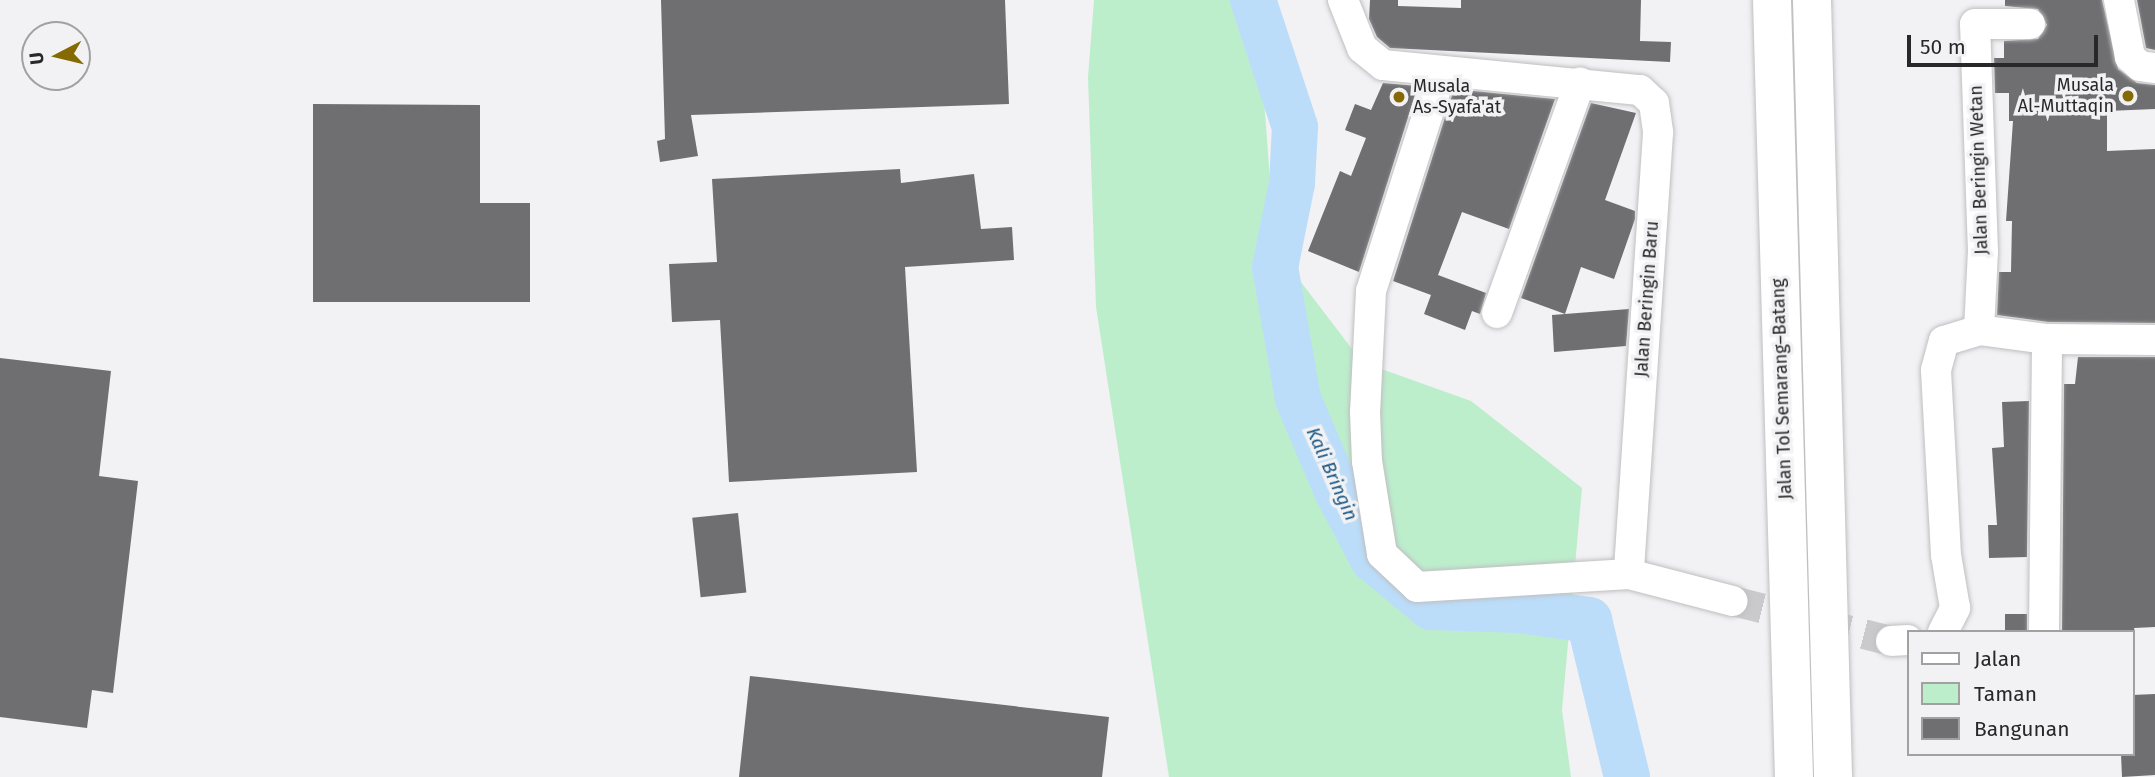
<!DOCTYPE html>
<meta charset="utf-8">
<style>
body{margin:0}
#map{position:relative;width:2155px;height:777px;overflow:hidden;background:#f2f1f4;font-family:"Fira Sans",sans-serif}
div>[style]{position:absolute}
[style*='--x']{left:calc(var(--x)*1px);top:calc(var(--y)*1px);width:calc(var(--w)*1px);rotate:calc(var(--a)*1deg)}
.green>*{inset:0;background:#bdeecc}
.river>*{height:46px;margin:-23px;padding:0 23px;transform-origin:23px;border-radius:23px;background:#bbddf9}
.building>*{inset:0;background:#6f6e70;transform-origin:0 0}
.minor-tunnel>*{height:30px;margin-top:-15px;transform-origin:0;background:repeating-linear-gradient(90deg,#cac9cb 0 30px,transparent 0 45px)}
.roads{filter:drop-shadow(0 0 2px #bfbfc1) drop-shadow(0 0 2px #bfbfc1)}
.minor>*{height:30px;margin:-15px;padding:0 15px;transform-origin:15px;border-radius:15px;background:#fff}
.highway>*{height:38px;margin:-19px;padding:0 19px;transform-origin:19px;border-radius:19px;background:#fff}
.dots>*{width:19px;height:19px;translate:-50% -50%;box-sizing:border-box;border:4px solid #f2f1f4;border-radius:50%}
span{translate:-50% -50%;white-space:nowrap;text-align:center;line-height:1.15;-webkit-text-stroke:7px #f2f1f4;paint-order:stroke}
.poi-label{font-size:18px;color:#282828}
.right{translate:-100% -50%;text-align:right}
.left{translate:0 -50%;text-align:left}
.street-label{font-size:18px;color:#282828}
.water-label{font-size:19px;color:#185782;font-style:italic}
.legend{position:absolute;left:1907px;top:630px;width:228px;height:126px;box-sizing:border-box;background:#f2f1f4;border:2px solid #a1a1a2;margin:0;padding:9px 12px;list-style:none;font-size:21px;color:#282828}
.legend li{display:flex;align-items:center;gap:14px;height:35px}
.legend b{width:35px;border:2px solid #a1a1a2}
.north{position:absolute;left:21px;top:21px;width:70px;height:70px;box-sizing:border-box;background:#f2f1f4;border:2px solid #a1a1a2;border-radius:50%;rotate:263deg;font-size:19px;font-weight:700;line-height:28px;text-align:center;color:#282828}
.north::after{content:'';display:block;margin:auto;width:24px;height:32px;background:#856903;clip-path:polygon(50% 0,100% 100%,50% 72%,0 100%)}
.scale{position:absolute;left:1907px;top:35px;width:191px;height:32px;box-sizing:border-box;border:4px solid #282828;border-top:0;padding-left:9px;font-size:21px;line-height:24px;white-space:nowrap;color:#282828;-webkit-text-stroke:5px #f2f1f4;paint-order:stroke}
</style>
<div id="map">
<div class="green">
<i style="clip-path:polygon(1094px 0,1247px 0,1262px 72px,1275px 248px,1362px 362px,1471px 401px,1582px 488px,1562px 710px,1571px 777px,1169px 777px,1096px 307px,1088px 77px)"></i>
</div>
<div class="river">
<i style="--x:1253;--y:0;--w:134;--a:71.7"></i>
<i style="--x:1295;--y:127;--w:56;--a:93.1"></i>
<i style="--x:1292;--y:183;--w:86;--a:101.4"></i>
<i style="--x:1275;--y:267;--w:134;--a:80.1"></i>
<i style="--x:1298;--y:399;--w:100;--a:67"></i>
<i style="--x:1337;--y:491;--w:77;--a:62.1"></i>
<i style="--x:1373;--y:559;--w:75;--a:39.6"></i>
<i style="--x:1431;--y:607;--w:87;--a:2"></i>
<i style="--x:1518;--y:610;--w:72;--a:8"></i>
<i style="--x:1589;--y:620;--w:162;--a:76.4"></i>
</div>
<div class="building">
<i style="clip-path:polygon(661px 0,1005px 0,1009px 104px,691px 115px,698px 156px,660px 162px,657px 141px,665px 139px)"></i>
<i style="clip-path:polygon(1370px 0,1398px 0,1398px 6px,1461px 8px,1461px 0,1641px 0,1640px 41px,1671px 42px,1670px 62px,1390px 48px,1377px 37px,1369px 19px)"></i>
<i style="clip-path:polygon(2005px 0,2102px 0,2118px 69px,2137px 83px,2155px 85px,2155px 109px,2107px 111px,2107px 151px,2155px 149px,2155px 323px,2048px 322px,1997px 315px,1999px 272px,2011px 272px,2012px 221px,2006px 221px,2013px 121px,2009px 121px,2009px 93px,1995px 93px,1994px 58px,2004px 58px,2004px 41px,2038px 39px,2047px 25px,2038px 9px,2005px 6px)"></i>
<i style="clip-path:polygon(2137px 0,2155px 0,2155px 50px,2146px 48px)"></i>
<i style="clip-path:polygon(1383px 83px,1418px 86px,1359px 272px,1308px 251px,1340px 171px,1351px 176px,1366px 138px,1345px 130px,1355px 104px,1371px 110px)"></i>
<i style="clip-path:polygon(1454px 89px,1555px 99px,1509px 229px,1462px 212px,1438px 275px,1486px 293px,1480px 314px,1472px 311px,1465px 330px,1424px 314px,1431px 295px,1393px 281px)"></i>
<i style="clip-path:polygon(1591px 103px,1636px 113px,1605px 200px,1635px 211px,1635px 219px,1614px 279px,1581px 267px,1565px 314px,1629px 309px,1626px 346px,1554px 352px,1552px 315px,1565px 314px,1521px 298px)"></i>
<i style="clip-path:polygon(313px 104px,480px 105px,480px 203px,530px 203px,530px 302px,313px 302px)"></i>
<i style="clip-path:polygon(900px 169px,901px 183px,974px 174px,981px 229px,1012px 227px,1014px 260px,905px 267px,917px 472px,729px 482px,720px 320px,672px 322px,669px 264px,717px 262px,712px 179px)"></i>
<i style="clip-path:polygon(2078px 357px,2155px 357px,2155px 627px,2134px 628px,2135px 632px,2062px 632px,2064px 384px,2075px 384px)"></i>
<i style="clip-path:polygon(0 358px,111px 371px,99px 476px,138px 481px,113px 693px,92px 690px,87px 728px,0 717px)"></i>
<i style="clip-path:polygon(2029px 401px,2027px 557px,1989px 558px,1988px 525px,1997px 525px,1992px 448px,2004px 447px,2002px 402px)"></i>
<i style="left:738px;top:513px;width:80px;height:46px;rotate:84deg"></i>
<i style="left:2005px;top:614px;width:22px;height:18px"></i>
<i style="clip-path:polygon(750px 676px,1109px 717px,1102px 777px,739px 777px)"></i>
<i style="clip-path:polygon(2155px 694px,2155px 775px,2122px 777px,2121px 754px,2132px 754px,2132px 695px)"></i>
</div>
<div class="minor-tunnel">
<i style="--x:1733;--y:601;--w:163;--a:14.2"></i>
</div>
<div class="roads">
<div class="minor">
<i style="--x:1343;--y:0;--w:52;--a:68.4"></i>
<i style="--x:1362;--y:48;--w:27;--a:39"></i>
<i style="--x:1383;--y:65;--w:258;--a:5.6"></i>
<i style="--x:1640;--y:90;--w:19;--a:43"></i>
<i style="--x:1654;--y:103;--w:30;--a:82"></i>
<i style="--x:1658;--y:133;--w:442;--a:93.8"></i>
<i style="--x:2119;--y:0;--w:58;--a:79.1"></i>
<i style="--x:2130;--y:57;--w:13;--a:42"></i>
<i style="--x:2140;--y:66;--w:15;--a:8"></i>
<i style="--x:1441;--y:73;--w:229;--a:107.8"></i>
<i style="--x:1371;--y:291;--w:121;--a:92.8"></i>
<i style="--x:1365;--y:412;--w:49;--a:87.7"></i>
<i style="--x:1367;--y:461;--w:94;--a:80.8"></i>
<i style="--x:1382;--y:554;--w:48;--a:43.3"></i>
<i style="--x:1417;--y:587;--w:212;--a:-3.5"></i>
<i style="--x:1629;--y:574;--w:107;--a:14.6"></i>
<i style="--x:1497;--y:313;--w:245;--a:-70.2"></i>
<i style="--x:1979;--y:330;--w:78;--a:-87.1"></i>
<i style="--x:1983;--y:252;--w:228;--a:-92"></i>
<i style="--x:1975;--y:24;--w:55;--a:0"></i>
<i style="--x:1943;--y:632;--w:27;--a:-63"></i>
<i style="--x:1955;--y:608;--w:54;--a:-99.6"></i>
<i style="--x:1946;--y:555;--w:185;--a:-93.1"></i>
<i style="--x:1936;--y:370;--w:30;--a:-75"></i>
<i style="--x:1944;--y:341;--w:37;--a:-17"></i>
<i style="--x:1979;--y:330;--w:69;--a:7.5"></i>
<i style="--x:2047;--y:339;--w:108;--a:0.5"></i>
<i style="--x:2044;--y:632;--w:293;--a:-89.4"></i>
<i style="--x:1891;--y:641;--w:17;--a:-3"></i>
</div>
<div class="highway">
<i style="--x:1772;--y:0;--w:777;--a:88.38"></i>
<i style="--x:1812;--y:0;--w:777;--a:88.45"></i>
</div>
</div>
<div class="dots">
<i style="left:2128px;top:96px;background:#856903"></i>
<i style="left:1399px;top:97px;background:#856903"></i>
</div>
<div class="poi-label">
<span class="right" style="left:2114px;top:96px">Musala<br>Al-Muttaqin</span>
<span class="left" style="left:1413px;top:97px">Musala<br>As-Syafa'at</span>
</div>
<div class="street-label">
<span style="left:1979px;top:170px;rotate:-92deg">Jalan Beringin Wetan</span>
<span style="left:1647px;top:299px;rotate:-86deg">Jalan Beringin Baru</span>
<span style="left:1782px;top:389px;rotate:-92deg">Jalan Tol Semarang–Batang</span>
</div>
<div class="water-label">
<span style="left:1332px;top:474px;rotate:66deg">Kali Bringin</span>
</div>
<ul class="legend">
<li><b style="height:9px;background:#fff"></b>Jalan</li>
<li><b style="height:19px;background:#bdeecc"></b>Taman</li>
<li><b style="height:19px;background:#6f6e70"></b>Bangunan</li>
</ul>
<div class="north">U</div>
<div class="scale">50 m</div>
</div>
